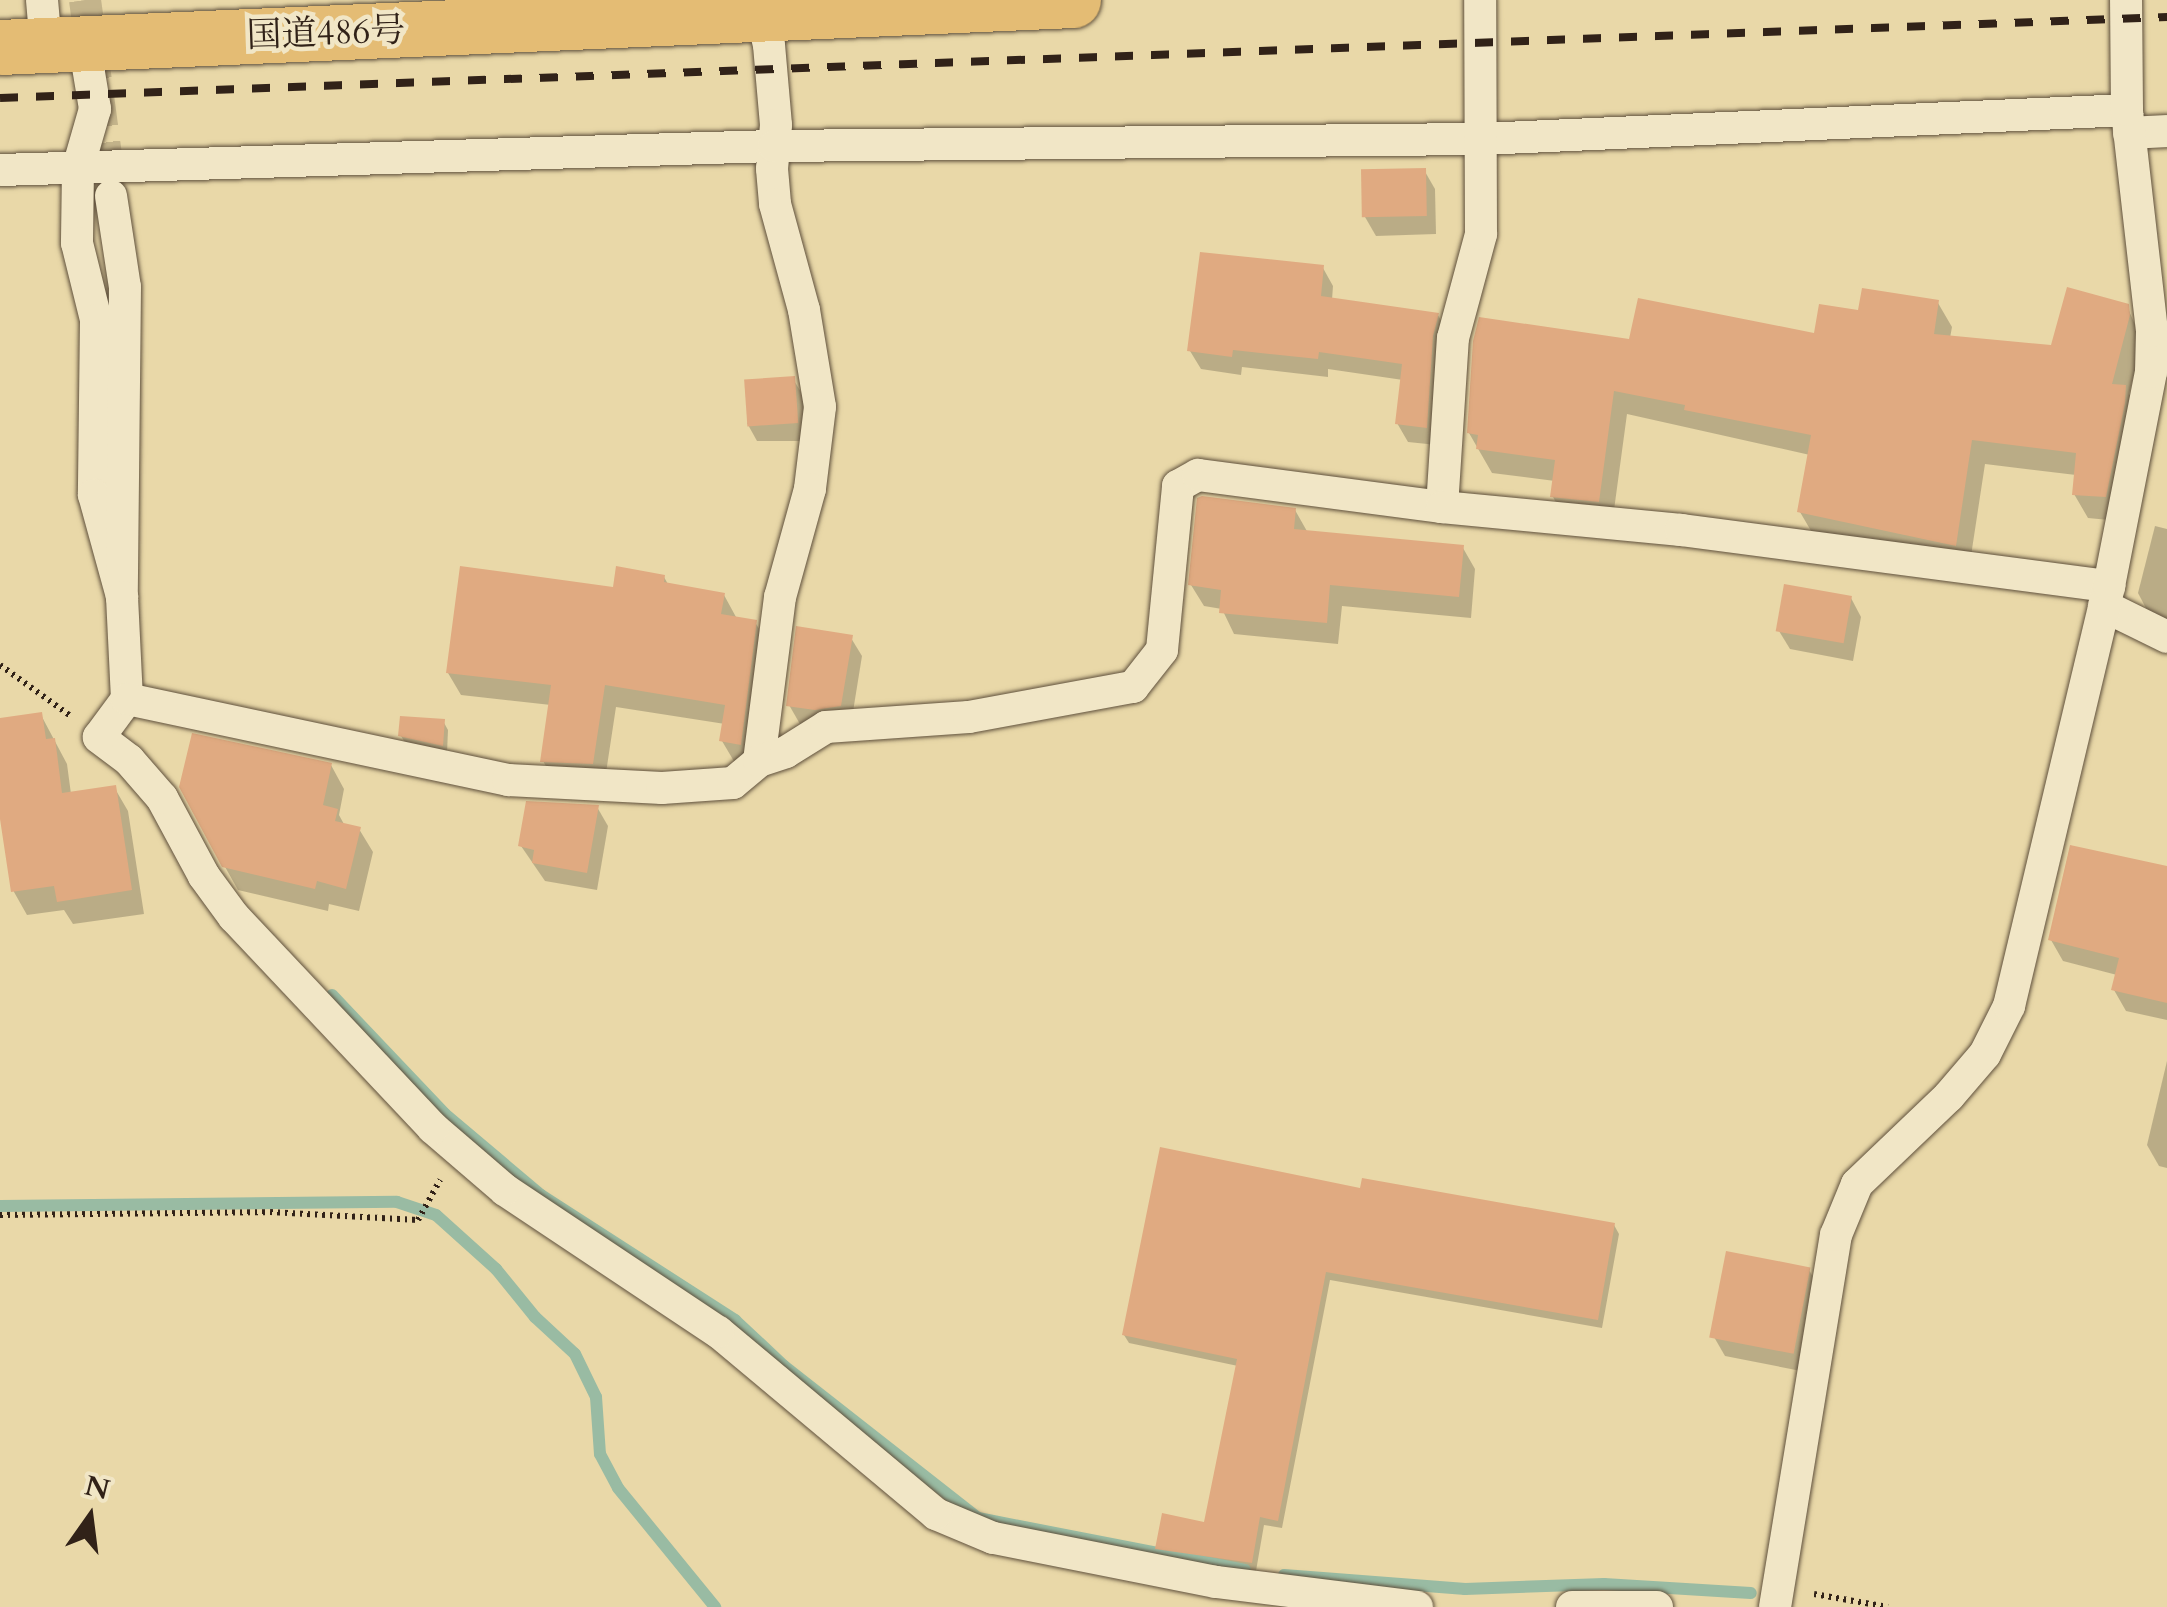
<!DOCTYPE html>
<meta charset="utf-8">
<style>
body{margin:0}
#map{position:relative;width:2167px;height:1607px;overflow:hidden;background:#e9d8a8;font-family:Cardo,"Noto Serif JP",serif}
div>[style]{position:absolute}
[style*='--x']{left:calc(var(--x)*1px);top:calc(var(--y)*1px);width:calc(var(--w)*1px);rotate:calc(var(--a)*1deg)}
.shadow>*{inset:0;background:#0003}
.stream>*{height:12px;margin:-6px;padding:0 6px;transform-origin:6px;border-radius:6px;background:#99bba3}
.building>*{inset:0;background:#e0aa81;transform-origin:0 0}
.minor-tunnel>*{height:32px;margin-top:-16px;transform-origin:0;background:repeating-linear-gradient(90deg,#c4b48b 0 32px,transparent 0 48px)}
.path>*{height:6px;margin-top:-3px;transform-origin:0;background:repeating-linear-gradient(90deg,#312218 0 2.5px,transparent 0 7.5px)}
.roads{filter:drop-shadow(0 0 2px #5f503c) drop-shadow(0 0 2px #5f503c)}
.minor>*{height:32px;margin:-16px;padding:0 16px;transform-origin:16px;border-radius:16px;background:#f1e6c6}
.trunk>*{height:55px;margin:-27.5px;padding:0 27.5px;transform-origin:27.5px;border-radius:27.5px;background:#e4bc74}
.rail>*{height:8px;margin-top:-4px;transform-origin:0;background:repeating-linear-gradient(90deg,#312218 0 18px,transparent 0 36px)}
span{translate:-50% -50%;white-space:nowrap;text-align:center;line-height:1.15;-webkit-text-stroke:9px #f1e6c6;paint-order:stroke}
.street-label{font-size:35px;color:#312218}
.north{position:absolute;left:40px;top:1467px;width:100px;height:100px;-webkit-text-stroke:8px #f1e6c6;paint-order:stroke;rotate:14deg;font-size:28px;font-weight:700;line-height:40px;text-align:center;color:#312218}
.north::after{content:'';display:block;margin:auto;width:35px;height:45px;background:#312218;clip-path:polygon(50% 0,100% 100%,50% 72%,0 100%)}
</style>
<div id="map">
<div class="shadow">
<i style="clip-path:polygon(1424px 170px,1435px 189px,1436px 234px,1376px 236px,1365px 217px)"></i>
<i style="clip-path:polygon(1323px 268px,1333px 286px,1332px 300px,1438px 315px,1448px 334px,1437px 445px,1408px 442px,1397px 423px,1403px 380px,1328px 369px,1328px 377px,1242px 367px,1241px 375px,1201px 369px,1190px 351px)"></i>
<i style="clip-path:polygon(1938px 303px,1952px 327px,1950px 338px,2052px 348px,2127px 306px,2142px 341px,2129px 394px,2139px 411px,2119px 521px,2088px 518px,2074px 494px,2076px 475px,1985px 464px,1969px 569px,1814px 536px,1800px 512px,1810px 455px,1627px 414px,1612px 525px,1566px 521px,1553px 497px,1555px 481px,1492px 473px,1469px 433px,1631px 342px,1816px 336px,1860px 313px)"></i>
<i style="clip-path:polygon(793px 379px,804px 397px,807px 441px,757px 441px,747px 423px)"></i>
<i style="clip-path:polygon(1295px 510px,1308px 533px,1463px 548px,1475px 569px,1471px 618px,1342px 606px,1338px 644px,1234px 634px,1222px 609px,1204px 606px,1191px 585px)"></i>
<i style="clip-path:polygon(2155px 526px,2167px 529px,2167px 621px,2148px 612px,2138px 593px)"></i>
<i style="clip-path:polygon(664px 577px,669px 586px,724px 595px,736px 617px,755px 622px,768px 644px,753px 766px,735px 763px,722px 741px,725px 724px,616px 707px,604px 786px,556px 783px,543px 761px,551px 705px,461px 695px,448px 673px,615px 589px)"></i>
<i style="clip-path:polygon(1851px 598px,1861px 617px,1853px 661px,1790px 649px,1779px 631px)"></i>
<i style="clip-path:polygon(851px 638px,862px 656px,851px 724px,827px 728px,800px 724px,789px 705px)"></i>
<i style="clip-path:polygon(41px 715px,67px 764px,71px 794px,114px 787px,128px 811px,144px 914px,73px 924px,64px 910px,27px 915px,14px 892px,0 802px,0 720px)"></i>
<i style="clip-path:polygon(443px 721px,448px 730px,447px 753px,406px 744px,401px 736px)"></i>
<i style="clip-path:polygon(331px 765px,344px 789px,339px 815px,345px 826px,359px 829px,373px 852px,359px 911px,329px 904px,328px 911px,238px 890px,224px 865px)"></i>
<i style="clip-path:polygon(597px 807px,608px 826px,597px 890px,545px 881px,521px 846px)"></i>
<i style="clip-path:polygon(2167px 869px,2167px 1020px,2126px 1011px,2114px 990px,2117px 975px,2063px 961px,2051px 940px)"></i>
<i style="clip-path:polygon(2167px 1061px,2167px 1168px,2159px 1166px,2147px 1145px)"></i>
<i style="clip-path:polygon(1362px 1191px,1614px 1225px,1619px 1234px,1602px 1328px,1330px 1280px,1282px 1528px,1264px 1525px,1256px 1571px,1162px 1557px,1157px 1549px,1206px 1525px,1238px 1366px,1129px 1343px,1124px 1335px)"></i>
<i style="clip-path:polygon(1809px 1270px,1820px 1289px,1806px 1372px,1725px 1356px,1714px 1337px)"></i>
</div>
<div class="stream">
<i style="--x:332;--y:995;--w:164;--a:46.5"></i>
<i style="--x:445;--y:1114;--w:126;--a:40.2"></i>
<i style="--x:541;--y:1195;--w:231;--a:32.8"></i>
<i style="--x:735;--y:1320;--w:67;--a:43.2"></i>
<i style="--x:784;--y:1366;--w:246;--a:38.1"></i>
<i style="--x:978;--y:1518;--w:272;--a:11"></i>
<i style="--x:0;--y:1206;--w:397;--a:-0.6"></i>
<i style="--x:397;--y:1202;--w:41;--a:18.4"></i>
<i style="--x:436;--y:1215;--w:81;--a:42"></i>
<i style="--x:496;--y:1269;--w:62;--a:50.9"></i>
<i style="--x:535;--y:1317;--w:54;--a:42.8"></i>
<i style="--x:575;--y:1354;--w:48;--a:64"></i>
<i style="--x:596;--y:1397;--w:57;--a:86"></i>
<i style="--x:600;--y:1454;--w:38;--a:62"></i>
<i style="--x:618;--y:1488;--w:154;--a:50.8"></i>
<i style="--x:1284;--y:1575;--w:182;--a:4.4"></i>
<i style="--x:1465;--y:1589;--w:139;--a:-2.1"></i>
<i style="--x:1604;--y:1584;--w:147;--a:3.5"></i>
</div>
<div class="building">
<i style="left:1426px;top:168px;width:48px;height:65px;rotate:89deg"></i>
<i style="clip-path:polygon(1200px 252px,1324px 265px,1321px 296px,1439px 313px,1433px 336px,1427px 428px,1395px 424px,1402px 364px,1319px 352px,1318px 359px,1233px 350px,1232px 357px,1187px 351px)"></i>
<i style="clip-path:polygon(2067px 287px,2129px 304px,2130px 315px,2112px 384px,2126px 385px,2125px 403px,2106px 497px,2072px 495px,2076px 453px,1972px 440px,1956px 546px,1797px 512px,1811px 435px,1684px 410px,1685px 405px,1614px 391px,1599px 502px,1550px 497px,1555px 460px,1476px 449px,1478px 435px,1467px 433px,1473px 341px,1479px 317px,1629px 339px,1638px 298px,1814px 333px,1819px 304px,1858px 310px,1862px 288px,1939px 300px,1934px 334px,2051px 345px)"></i>
<i style="left:795px;top:376px;width:47px;height:51px;rotate:86deg"></i>
<i style="clip-path:polygon(1202px 496px,1296px 508px,1294px 529px,1464px 545px,1459px 597px,1330px 585px,1327px 623px,1219px 613px,1221px 590px,1188px 585px,1197px 498px)"></i>
<i style="clip-path:polygon(460px 566px,613px 587px,616px 566px,665px 575px,664px 582px,725px 593px,721px 614px,757px 620px,741px 745px,719px 741px,725px 705px,605px 685px,593px 764px,540px 762px,551px 685px,446px 673px)"></i>
<i style="left:1784px;top:584px;width:69px;height:48px;rotate:10deg"></i>
<i style="clip-path:polygon(796px 626px,853px 635px,841px 706px,815px 710px,786px 706px)"></i>
<i style="clip-path:polygon(42px 712px,46px 739px,55px 738px,62px 793px,116px 785px,132px 890px,57px 902px,54px 886px,11px 892px,0 819px,0 718px)"></i>
<i style="clip-path:polygon(400px 716px,445px 719px,443px 746px,398px 736px)"></i>
<i style="clip-path:polygon(192px 733px,332px 763px,323px 805px,338px 809px,335px 821px,361px 827px,346px 889px,317px 881px,315px 889px,222px 867px,179px 787px)"></i>
<i style="clip-path:polygon(526px 801px,599px 805px,587px 873px,532px 863px,534px 850px,518px 846px)"></i>
<i style="clip-path:polygon(2070px 845px,2167px 866px,2167px 1003px,2111px 990px,2119px 958px,2048px 940px)"></i>
<i style="clip-path:polygon(1160px 1147px,1360px 1188px,1362px 1178px,1615px 1223px,1598px 1320px,1326px 1272px,1278px 1521px,1260px 1517px,1252px 1563px,1155px 1549px,1162px 1513px,1204px 1522px,1237px 1359px,1122px 1335px)"></i>
<i style="left:1726px;top:1251px;width:86px;height:88px;rotate:11deg"></i>
</div>
<div class="minor-tunnel">
<i style="--x:85;--y:0;--w:194;--a:82.3"></i>
</div>
<div class="path">
<i style="--x:0;--y:665;--w:89;--a:35.8"></i>
<i style="--x:0;--y:1215;--w:270;--a:-0.6"></i>
<i style="--x:270;--y:1212;--w:148;--a:3.1"></i>
<i style="--x:418;--y:1220;--w:46;--a:-61.2"></i>
<i style="--x:1814;--y:1594;--w:75;--a:10"></i>
</div>
<div class="roads">
<div class="minor">
<i style="--x:42;--y:0;--w:46;--a:85"></i>
<i style="--x:758;--y:0;--w:46;--a:76.3"></i>
<i style="--x:769;--y:45;--w:80;--a:85"></i>
<i style="--x:776;--y:125;--w:44;--a:95.2"></i>
<i style="--x:772;--y:169;--w:35;--a:85"></i>
<i style="--x:775;--y:204;--w:110;--a:74.7"></i>
<i style="--x:804;--y:310;--w:98;--a:80.6"></i>
<i style="--x:820;--y:407;--w:83;--a:97"></i>
<i style="--x:810;--y:489;--w:112;--a:105.5"></i>
<i style="--x:780;--y:597;--w:165;--a:97.3"></i>
<i style="--x:84;--y:43;--w:67;--a:80.5"></i>
<i style="--x:95;--y:109;--w:61;--a:106.1"></i>
<i style="--x:78;--y:168;--w:75;--a:90.8"></i>
<i style="--x:77;--y:243;--w:79;--a:76.1"></i>
<i style="--x:96;--y:320;--w:175;--a:90.7"></i>
<i style="--x:94;--y:495;--w:106;--a:74.6"></i>
<i style="--x:2129;--y:133;--w:38;--a:-3"></i>
<i style="--x:0;--y:170;--w:774;--a:-1.78"></i>
<i style="--x:774;--y:146;--w:708;--a:-0.57"></i>
<i style="--x:1482;--y:139;--w:646;--a:-2.57"></i>
<i style="--x:111;--y:196;--w:92;--a:81.3"></i>
<i style="--x:125;--y:287;--w:310;--a:90.6"></i>
<i style="--x:122;--y:597;--w:102;--a:87.2"></i>
<i style="--x:1442;--y:507;--w:169;--a:-86.3"></i>
<i style="--x:1453;--y:338;--w:108;--a:-74.9"></i>
<i style="--x:1481;--y:234;--w:234;--a:-90.2"></i>
<i style="--x:2104;--y:606;--w:70;--a:26.2"></i>
<i style="--x:1417;--y:1607;--w:203;--a:-172.9"></i>
<i style="--x:1216;--y:1582;--w:227;--a:-168.8"></i>
<i style="--x:993;--y:1538;--w:62;--a:-157.2"></i>
<i style="--x:936;--y:1514;--w:284;--a:-140.1"></i>
<i style="--x:718;--y:1332;--w:256;--a:-146.3"></i>
<i style="--x:505;--y:1190;--w:95;--a:-139.3"></i>
<i style="--x:433;--y:1128;--w:290;--a:-133.3"></i>
<i style="--x:234;--y:917;--w:51;--a:-126.2"></i>
<i style="--x:204;--y:876;--w:89;--a:-118.3"></i>
<i style="--x:162;--y:798;--w:50;--a:-131"></i>
<i style="--x:129;--y:760;--w:38;--a:-143"></i>
<i style="--x:99;--y:737;--w:47;--a:-53.6"></i>
<i style="--x:127;--y:699;--w:390;--a:12"></i>
<i style="--x:508;--y:780;--w:154;--a:3"></i>
<i style="--x:662;--y:788;--w:71;--a:-4"></i>
<i style="--x:733;--y:783;--w:34;--a:-40"></i>
<i style="--x:759;--y:761;--w:28;--a:-18"></i>
<i style="--x:786;--y:752;--w:47;--a:-32"></i>
<i style="--x:826;--y:727;--w:143;--a:-4"></i>
<i style="--x:969;--y:717;--w:167;--a:-10.4"></i>
<i style="--x:1133;--y:687;--w:47;--a:-51.9"></i>
<i style="--x:1162;--y:650;--w:165;--a:-84.4"></i>
<i style="--x:1178;--y:486;--w:23;--a:-29"></i>
<i style="--x:1198;--y:475;--w:246;--a:7.5"></i>
<i style="--x:1442;--y:507;--w:240;--a:5.5"></i>
<i style="--x:1681;--y:530;--w:432;--a:7.5"></i>
<i style="--x:1572;--y:1607;--w:85;--a:0"></i>
<i style="--x:1775;--y:1607;--w:377;--a:-80.7"></i>
<i style="--x:1836;--y:1235;--w:55;--a:-67.6"></i>
<i style="--x:1857;--y:1184;--w:127;--a:-43.7"></i>
<i style="--x:1949;--y:1096;--w:55;--a:-49.4"></i>
<i style="--x:1985;--y:1054;--w:54;--a:-63.4"></i>
<i style="--x:2009;--y:1006;--w:432;--a:-76.6"></i>
<i style="--x:2109;--y:586;--w:218;--a:-78.9"></i>
<i style="--x:2151;--y:372;--w:41;--a:-88.6"></i>
<i style="--x:2152;--y:331;--w:222;--a:-96.5"></i>
<i style="--x:2127;--y:110;--w:110;--a:-90.5"></i>
</div>
<div class="trunk">
<i style="--x:0;--y:47;--w:1074;--a:-2.51"></i>
</div>
</div>
<div class="rail">
<i style="--x:0;--y:98;--w:2169;--a:-2.14"></i>
</div>
<div class="street-label">
<span style="left:326px;top:33px;rotate:-2deg">国道486号</span>
</div>
<div class="north">N</div>
</div>
